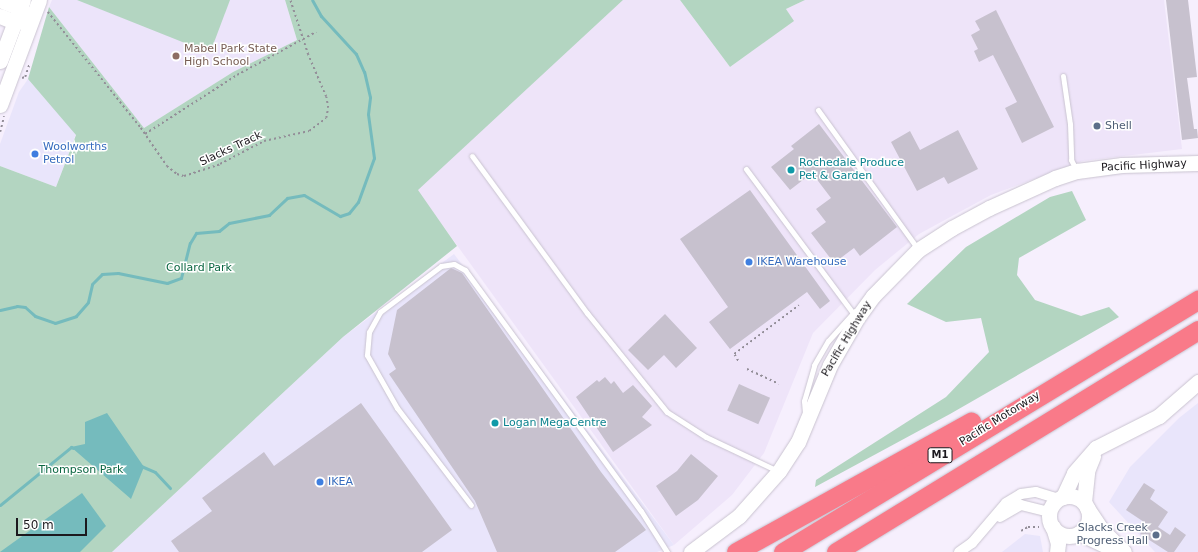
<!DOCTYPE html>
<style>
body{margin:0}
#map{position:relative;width:1198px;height:552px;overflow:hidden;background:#f6effd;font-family:"DejaVu Sans",sans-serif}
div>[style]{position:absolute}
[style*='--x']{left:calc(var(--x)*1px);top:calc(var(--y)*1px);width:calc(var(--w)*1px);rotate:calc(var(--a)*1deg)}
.commercial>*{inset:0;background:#e9e5fb}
.built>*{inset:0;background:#eee4f9}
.education>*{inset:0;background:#ece4fa}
.green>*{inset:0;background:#b3d5c1}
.water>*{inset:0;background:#75bbbd}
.stream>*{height:3px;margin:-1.5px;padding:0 1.5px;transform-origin:1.5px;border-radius:1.5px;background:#75bbbd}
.building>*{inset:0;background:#c7c1ce;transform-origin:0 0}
.path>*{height:1.5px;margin-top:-0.75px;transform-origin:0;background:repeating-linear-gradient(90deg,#938e98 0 2px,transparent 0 5px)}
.roads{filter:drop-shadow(0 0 1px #c9c3d0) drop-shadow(0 0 1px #c9c3d0)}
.lane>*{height:5px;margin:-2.5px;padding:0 2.5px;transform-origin:2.5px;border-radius:2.5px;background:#fff}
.street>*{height:10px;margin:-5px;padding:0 5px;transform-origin:5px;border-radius:5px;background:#fff}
.secondary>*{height:15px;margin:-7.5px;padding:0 7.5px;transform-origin:7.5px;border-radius:7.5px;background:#fff}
.secondary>.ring{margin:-7.5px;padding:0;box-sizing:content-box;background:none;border:15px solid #fff;border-radius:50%}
.highway>*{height:19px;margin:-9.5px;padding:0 9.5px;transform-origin:9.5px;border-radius:9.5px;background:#f97a89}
.dots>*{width:11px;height:11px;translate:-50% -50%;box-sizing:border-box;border:2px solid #fff;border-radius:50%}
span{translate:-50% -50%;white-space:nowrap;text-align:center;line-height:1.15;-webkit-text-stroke:3px #fff;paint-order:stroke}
.shield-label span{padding:1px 3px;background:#fff;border:1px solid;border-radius:3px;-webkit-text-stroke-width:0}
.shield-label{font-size:10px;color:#1c191e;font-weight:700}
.education-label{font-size:11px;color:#785e54}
.left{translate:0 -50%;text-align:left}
.service-label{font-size:11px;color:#4e5e75}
.right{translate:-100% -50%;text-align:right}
.shop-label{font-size:11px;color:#366cbe}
.street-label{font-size:11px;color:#1c191e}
.culture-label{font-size:11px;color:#0d838f}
.park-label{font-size:11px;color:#0b6742}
.scale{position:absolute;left:16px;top:518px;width:71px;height:18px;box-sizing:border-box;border:2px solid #1c191e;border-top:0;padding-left:5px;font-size:12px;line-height:14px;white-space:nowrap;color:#1c191e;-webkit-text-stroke:3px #fff;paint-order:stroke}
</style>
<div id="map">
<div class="commercial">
<i style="clip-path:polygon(28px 79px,76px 134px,56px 187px,0 166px,0 144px,19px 92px)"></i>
<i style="clip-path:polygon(454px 254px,674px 545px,657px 552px,112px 552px,343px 337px)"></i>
<i style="clip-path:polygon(1198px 403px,1198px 552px,1155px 552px,1109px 502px,1130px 467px,1179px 418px)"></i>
<i style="clip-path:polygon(1025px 534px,1040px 536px,1043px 552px,1002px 552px)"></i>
</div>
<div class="built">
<i style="clip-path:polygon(623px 0,680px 0,730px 67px,793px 21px,786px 9px,805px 0,1164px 0,1182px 149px,1083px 161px,991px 195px,919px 234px,875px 270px,813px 333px,764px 453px,732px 495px,674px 545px,417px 190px)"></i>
</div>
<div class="education">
<i style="clip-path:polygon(52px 0,285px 0,297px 40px,233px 72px,144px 128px,49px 7px)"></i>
</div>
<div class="green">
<i style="clip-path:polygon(77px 0,230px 0,210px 53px)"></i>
<i style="clip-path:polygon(285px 0,623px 0,418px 190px,457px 246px,343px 337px,112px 552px,0 552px,0 166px,56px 187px,76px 135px,28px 79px,49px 7px,144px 128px,233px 72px,297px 40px)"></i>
<i style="clip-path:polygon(680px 0,805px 0,786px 9px,794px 21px,730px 67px)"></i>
<i style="clip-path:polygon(1072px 191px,1086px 220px,1019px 258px,1017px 275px,1035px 300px,1081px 316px,1109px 307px,1119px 317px,950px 414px,815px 487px,816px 480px,946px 397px,989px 352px,981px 318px,946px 322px,907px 304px,966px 247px,1050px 197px)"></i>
</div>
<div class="water">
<i style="clip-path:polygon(107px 413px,144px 467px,131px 499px,71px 447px,85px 444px,85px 422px)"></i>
<i style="clip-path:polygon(82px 493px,106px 526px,80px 552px,0 552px)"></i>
</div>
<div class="stream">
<i style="--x:0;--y:310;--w:17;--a:-13"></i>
<i style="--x:17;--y:306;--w:8;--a:7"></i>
<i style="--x:25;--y:307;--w:13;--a:42"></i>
<i style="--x:35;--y:316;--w:21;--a:19"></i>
<i style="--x:55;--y:323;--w:22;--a:-18"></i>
<i style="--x:76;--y:316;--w:18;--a:-49"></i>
<i style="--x:88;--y:302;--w:18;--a:-77"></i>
<i style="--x:92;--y:284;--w:14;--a:-45"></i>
<i style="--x:102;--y:274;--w:16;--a:-4"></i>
<i style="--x:118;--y:273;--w:50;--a:11.5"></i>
<i style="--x:167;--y:283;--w:15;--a:-20"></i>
<i style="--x:181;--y:278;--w:36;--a:-76"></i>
<i style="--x:190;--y:243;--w:12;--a:-59"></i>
<i style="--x:196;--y:233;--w:23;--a:-5"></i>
<i style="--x:219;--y:231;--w:13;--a:-39"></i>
<i style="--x:229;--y:223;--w:41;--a:-11.3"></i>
<i style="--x:269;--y:215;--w:25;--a:-43"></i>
<i style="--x:287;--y:198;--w:17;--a:-10"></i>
<i style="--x:304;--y:195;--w:42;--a:30.3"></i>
<i style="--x:340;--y:216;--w:9;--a:-18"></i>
<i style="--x:349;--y:213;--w:14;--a:-51"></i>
<i style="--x:358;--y:202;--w:47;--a:-70"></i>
<i style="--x:374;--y:158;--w:44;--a:-97.8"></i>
<i style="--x:368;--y:114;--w:17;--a:-83"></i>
<i style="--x:370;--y:97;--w:26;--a:-103"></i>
<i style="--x:364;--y:72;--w:20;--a:-114"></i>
<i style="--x:356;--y:54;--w:52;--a:-132.6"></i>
<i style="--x:321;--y:16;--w:18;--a:-119"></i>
<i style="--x:141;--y:466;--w:15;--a:23"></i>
<i style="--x:155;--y:472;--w:22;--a:47"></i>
<i style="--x:0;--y:505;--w:92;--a:-39.2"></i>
<i style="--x:71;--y:447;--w:2;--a:27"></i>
</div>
<div class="building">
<i style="clip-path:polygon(1166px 0,1188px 0,1197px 77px,1187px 78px,1194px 129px,1197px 129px,1198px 138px,1182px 140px)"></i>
<i style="clip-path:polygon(996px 10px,1054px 127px,1022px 143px,1005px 108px,1017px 102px,993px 55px,979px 62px,974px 51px,978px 49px,971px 35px,980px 30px,975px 21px)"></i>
<i style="clip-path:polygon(819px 124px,897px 227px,860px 256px,854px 248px,834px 263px,811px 233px,826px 222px,816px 209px,831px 198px,812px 173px,790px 190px,771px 167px,794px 149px,791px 146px)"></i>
<i style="clip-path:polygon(958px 130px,978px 169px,948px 184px,944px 177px,917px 191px,891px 142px,910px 131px,920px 150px)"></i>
<i style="clip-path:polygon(750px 190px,830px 301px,820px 309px,807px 292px,730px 349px,709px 322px,728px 307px,680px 239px)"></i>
<i style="clip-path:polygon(451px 268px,462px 273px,601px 472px,646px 530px,615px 552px,497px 552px,475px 501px,389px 374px,396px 369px,388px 354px,397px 310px)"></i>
<i style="clip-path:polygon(665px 314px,697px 348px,676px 368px,664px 355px,648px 370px,628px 350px)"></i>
<i style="clip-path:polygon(605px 377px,611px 384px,614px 381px,623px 393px,633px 385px,652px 406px,642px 417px,652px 425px,613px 452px,576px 397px,597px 380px,599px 382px)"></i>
<i style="left:739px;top:384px;width:34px;height:29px;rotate:24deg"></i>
<i style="clip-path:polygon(361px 403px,452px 530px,422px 552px,179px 552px,171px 541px,212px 511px,202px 498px,264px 452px,274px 466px)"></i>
<i style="clip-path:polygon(691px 454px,718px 476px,698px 500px,676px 516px,656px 486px,677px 471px)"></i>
<i style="clip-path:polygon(1144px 483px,1155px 490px,1150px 499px,1168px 512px,1158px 527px,1170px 535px,1175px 527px,1186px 535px,1174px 552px,1168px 552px,1140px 534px,1147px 524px,1126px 510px)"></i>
</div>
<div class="path">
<i style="--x:48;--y:12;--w:149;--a:51.3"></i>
<i style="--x:141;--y:128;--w:46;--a:55.6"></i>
<i style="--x:167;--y:166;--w:13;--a:39"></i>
<i style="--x:177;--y:174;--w:7;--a:16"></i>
<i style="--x:184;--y:176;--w:38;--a:-18"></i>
<i style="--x:220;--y:164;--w:50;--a:-27.6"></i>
<i style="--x:264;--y:141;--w:46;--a:-12.5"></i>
<i style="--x:309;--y:131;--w:21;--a:-37"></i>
<i style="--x:326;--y:118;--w:10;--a:-79"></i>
<i style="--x:328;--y:108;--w:11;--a:-100"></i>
<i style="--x:326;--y:97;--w:46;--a:-113.2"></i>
<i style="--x:308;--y:55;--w:58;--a:-108.1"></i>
<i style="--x:22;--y:78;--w:3;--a:-18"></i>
<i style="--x:25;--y:77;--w:13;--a:-72"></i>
<i style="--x:0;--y:132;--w:16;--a:-76"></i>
<i style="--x:145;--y:134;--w:109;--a:-32.7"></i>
<i style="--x:237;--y:75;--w:90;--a:-28.6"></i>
<i style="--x:738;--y:361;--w:8;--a:-120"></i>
<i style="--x:734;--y:354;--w:81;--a:-37"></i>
<i style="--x:747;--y:369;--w:35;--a:25"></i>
<i style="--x:1021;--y:531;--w:8;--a:-30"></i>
<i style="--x:1028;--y:527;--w:11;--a:0"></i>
</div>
<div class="roads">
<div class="lane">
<i style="--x:1063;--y:76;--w:49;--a:81.7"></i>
<i style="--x:1070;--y:124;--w:36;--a:88"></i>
<i style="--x:1071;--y:160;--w:10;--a:61"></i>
<i style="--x:818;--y:110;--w:171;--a:54.3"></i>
<i style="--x:472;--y:156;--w:195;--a:53.8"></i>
<i style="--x:587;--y:313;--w:127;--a:51.1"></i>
<i style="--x:667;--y:412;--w:46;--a:32.7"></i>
<i style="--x:706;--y:437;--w:80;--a:25.3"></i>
<i style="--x:746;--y:169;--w:183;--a:53.4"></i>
<i style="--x:805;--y:413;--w:12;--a:-95"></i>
<i style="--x:804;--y:401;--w:37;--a:-74"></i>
<i style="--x:814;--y:365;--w:28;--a:-60"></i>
<i style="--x:828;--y:341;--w:40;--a:-48"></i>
<i style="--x:471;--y:505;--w:122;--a:-127.3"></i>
<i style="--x:397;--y:408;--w:61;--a:-119.5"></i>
<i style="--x:367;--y:355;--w:23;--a:-85"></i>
<i style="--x:369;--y:332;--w:23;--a:-61"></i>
<i style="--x:380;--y:312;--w:76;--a:-37"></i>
<i style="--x:441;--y:266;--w:13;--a:-9"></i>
<i style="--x:454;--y:264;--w:13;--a:29"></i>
<i style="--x:465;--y:270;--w:298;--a:53.9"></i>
<i style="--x:641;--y:511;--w:49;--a:57.6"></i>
</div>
<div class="street">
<i style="--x:1000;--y:517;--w:24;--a:-30"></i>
<i style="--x:1021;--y:505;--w:30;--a:14"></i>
<i style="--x:959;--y:552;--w:16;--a:-35"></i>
<i style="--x:972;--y:543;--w:52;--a:-49.6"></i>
<i style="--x:1006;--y:503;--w:17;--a:-31"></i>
<i style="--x:1021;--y:494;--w:15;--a:-8"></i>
<i style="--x:1036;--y:492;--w:24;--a:17"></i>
</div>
<div class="secondary">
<i style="--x:0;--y:0;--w:22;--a:22"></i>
<i style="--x:20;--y:8;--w:9;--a:49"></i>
<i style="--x:0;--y:16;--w:16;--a:22"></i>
<i style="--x:15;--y:22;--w:9;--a:-6"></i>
<i style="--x:0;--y:61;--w:65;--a:-69.3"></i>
<i style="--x:0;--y:105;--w:112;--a:-69.6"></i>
<i class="ring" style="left:1049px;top:496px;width:25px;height:25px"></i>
<i style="--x:1063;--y:497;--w:26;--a:-65"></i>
<i style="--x:1074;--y:473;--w:33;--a:-49"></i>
<i style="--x:1096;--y:448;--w:71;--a:-26.9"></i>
<i style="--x:1159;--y:416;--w:52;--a:-41.1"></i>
<i style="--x:1084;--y:502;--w:31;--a:-84"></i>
<i style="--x:1087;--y:471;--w:16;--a:-68"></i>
<i style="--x:1087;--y:508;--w:27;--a:56"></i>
<i style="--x:1102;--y:530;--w:31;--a:45"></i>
<i style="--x:1053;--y:527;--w:17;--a:73"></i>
<i style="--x:1058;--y:543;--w:9;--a:96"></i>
<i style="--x:1079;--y:533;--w:40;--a:25"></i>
<i style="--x:691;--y:552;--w:60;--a:-36.9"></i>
<i style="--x:739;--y:516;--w:60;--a:-48.4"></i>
<i style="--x:779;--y:471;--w:35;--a:-57"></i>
<i style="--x:798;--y:442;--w:83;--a:-67.4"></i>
<i style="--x:830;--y:365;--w:54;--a:-60.1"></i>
<i style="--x:857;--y:318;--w:27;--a:-54"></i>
<i style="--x:873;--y:296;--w:64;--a:-45.6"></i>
<i style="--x:918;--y:250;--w:40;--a:-32.9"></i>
<i style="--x:952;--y:228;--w:42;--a:-28.4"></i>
<i style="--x:989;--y:208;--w:72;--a:-24.4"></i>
<i style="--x:1055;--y:178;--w:23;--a:-18"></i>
<i style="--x:1077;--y:171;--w:45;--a:-7.6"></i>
<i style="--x:1122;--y:165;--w:76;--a:-1.5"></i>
</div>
<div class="highway">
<i style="--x:736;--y:552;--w:269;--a:-29"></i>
<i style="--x:783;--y:552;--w:486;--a:-31.3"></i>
<i style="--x:836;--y:552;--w:425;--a:-31.5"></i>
</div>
</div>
<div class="dots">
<i style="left:176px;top:56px;background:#8d6e63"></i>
<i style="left:1097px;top:126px;background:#5c6f8a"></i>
<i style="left:35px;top:154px;background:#3f7fe0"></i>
<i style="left:791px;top:170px;background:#0f9aa8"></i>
<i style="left:749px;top:262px;background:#3f7fe0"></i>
<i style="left:495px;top:423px;background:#0f9aa8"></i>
<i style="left:320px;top:482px;background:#3f7fe0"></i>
<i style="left:1156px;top:535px;background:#5c6f8a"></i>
</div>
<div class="shield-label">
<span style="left:940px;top:455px">M1</span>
</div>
<div class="education-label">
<span class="left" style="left:184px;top:56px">Mabel Park State<br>High School</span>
</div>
<div class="service-label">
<span class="left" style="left:1105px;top:126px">Shell</span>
<span class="right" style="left:1148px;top:535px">Slacks Creek<br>Progress Hall</span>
</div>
<div class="shop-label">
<span class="left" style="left:43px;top:154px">Woolworths<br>Petrol</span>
<span class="left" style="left:757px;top:262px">IKEA Warehouse</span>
<span class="left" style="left:328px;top:482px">IKEA</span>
</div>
<div class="street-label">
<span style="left:231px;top:149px;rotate:-25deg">Slacks Track</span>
<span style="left:1144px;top:166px;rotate:-3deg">Pacific Highway</span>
<span style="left:847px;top:339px;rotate:-59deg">Pacific Highway</span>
<span style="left:1000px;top:419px;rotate:-32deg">Pacific Motorway</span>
</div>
<div class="culture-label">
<span class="left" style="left:799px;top:170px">Rochedale Produce<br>Pet &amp; Garden</span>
<span class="left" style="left:503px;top:423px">Logan MegaCentre</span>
</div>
<div class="park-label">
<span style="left:199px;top:268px">Collard Park</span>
<span style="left:81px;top:470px">Thompson Park</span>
</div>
<div class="scale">50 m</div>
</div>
